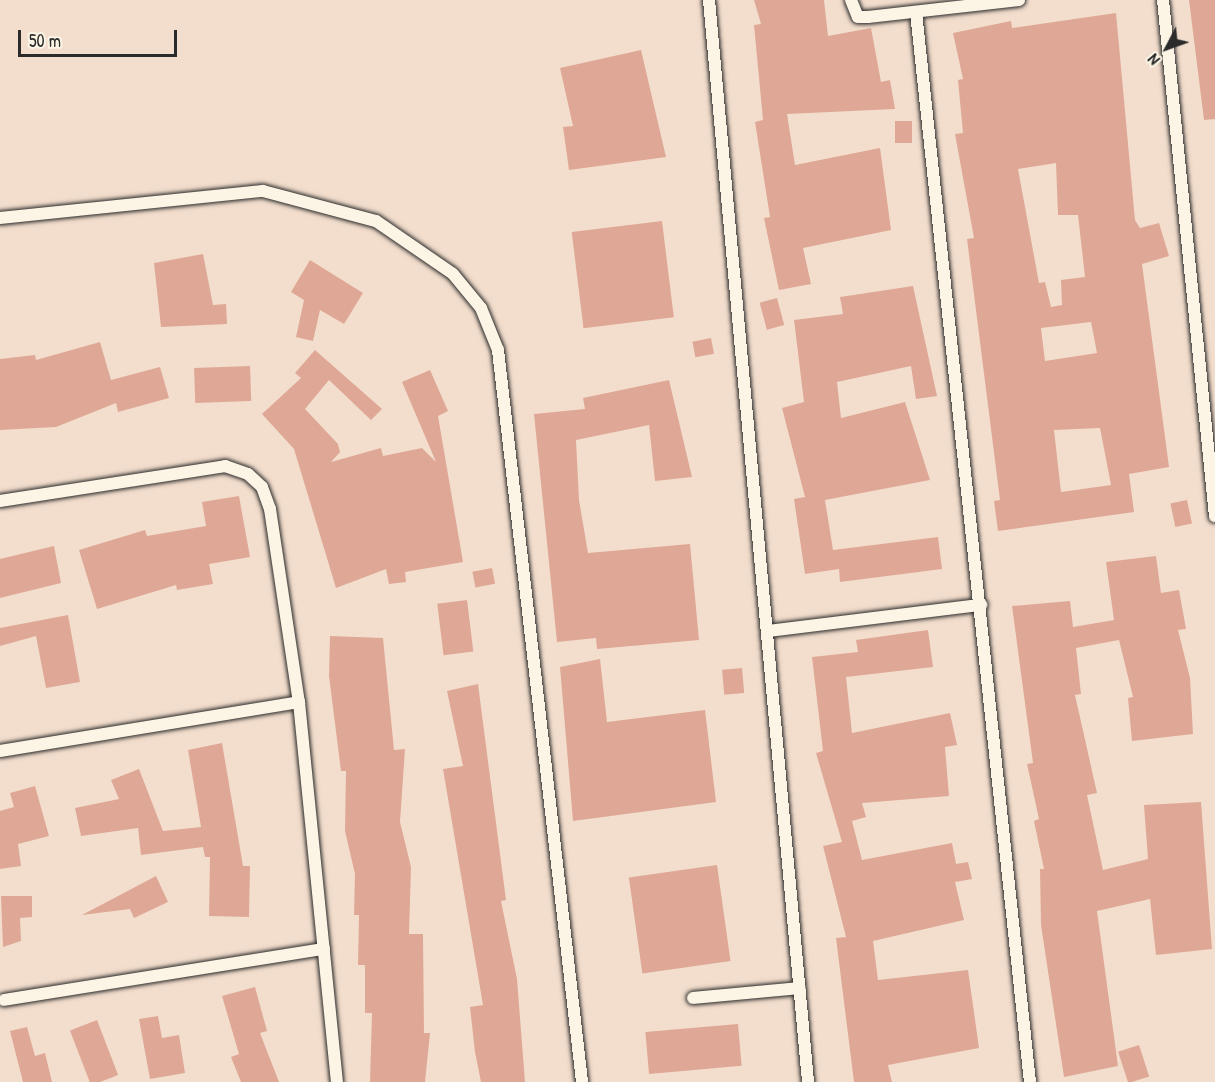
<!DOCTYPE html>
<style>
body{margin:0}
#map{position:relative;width:1215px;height:1082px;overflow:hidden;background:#f3decd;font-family:"Patrick Hand",sans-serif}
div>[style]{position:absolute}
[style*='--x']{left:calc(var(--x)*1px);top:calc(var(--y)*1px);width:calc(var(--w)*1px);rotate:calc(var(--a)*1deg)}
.building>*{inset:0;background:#dfa896;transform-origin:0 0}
.roads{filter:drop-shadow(0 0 2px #2b2b2b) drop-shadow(0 0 2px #2b2b2b)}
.lane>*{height:12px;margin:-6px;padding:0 6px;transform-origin:6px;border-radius:6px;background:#fcf5e5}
span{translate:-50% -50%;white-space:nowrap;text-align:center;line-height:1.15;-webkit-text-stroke:5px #fcf5e5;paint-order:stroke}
.north{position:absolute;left:1137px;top:18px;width:60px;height:60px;-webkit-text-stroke:4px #fcf5e5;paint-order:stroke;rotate:229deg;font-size:16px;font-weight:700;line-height:24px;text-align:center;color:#2b2b2b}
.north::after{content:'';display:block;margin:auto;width:21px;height:27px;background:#2b2b2b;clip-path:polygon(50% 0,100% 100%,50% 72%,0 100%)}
.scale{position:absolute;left:18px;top:30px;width:159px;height:27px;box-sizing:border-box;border:3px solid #2b2b2b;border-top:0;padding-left:8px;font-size:18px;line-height:21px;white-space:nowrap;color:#2b2b2b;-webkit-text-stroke:4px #fcf5e5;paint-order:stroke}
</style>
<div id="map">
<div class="building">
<i style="clip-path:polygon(754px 0,824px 0,828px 36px,871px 28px,881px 82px,890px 80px,895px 109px,787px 114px,795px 165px,880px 148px,891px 230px,803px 248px,811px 284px,779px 290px,764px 218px,770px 217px,755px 122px,763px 120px,754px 25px,761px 24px)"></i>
<i style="clip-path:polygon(1189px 0,1215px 0,1215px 119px,1204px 120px)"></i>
<i style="clip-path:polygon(evenodd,1116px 13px,1135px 220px,1140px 228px,1159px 223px,1169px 256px,1142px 264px,1169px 467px,1129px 474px,1134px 512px,998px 531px,994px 501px,1000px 500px,967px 239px,974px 238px,955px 134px,963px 133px,958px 80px,963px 79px,953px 33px,1011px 21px,1012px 28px,1116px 13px,1056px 163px,1058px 215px,1078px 215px,1085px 277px,1061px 280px,1062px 305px,1051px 307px,1045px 282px,1039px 283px,1018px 169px,1056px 163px,1116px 13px,1091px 322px,1097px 353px,1045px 361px,1041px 328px,1091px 322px,1116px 13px,1100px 428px,1111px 485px,1061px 492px,1054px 430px,1100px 428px)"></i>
<i style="clip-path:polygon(641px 50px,666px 157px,569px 170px,563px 127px,573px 126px,560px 68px)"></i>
<i style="left:895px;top:121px;width:17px;height:22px"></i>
<i style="left:662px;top:221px;width:97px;height:91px;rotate:83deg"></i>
<i style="clip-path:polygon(203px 254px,213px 305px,226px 304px,227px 324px,161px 327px,154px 263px)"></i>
<i style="clip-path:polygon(310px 260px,363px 293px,344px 324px,320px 310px,313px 341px,296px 337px,304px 300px,291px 292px)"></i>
<i style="clip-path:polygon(913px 286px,937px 396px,916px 399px,911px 366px,837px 382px,841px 418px,905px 402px,930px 480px,825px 500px,833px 550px,938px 537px,942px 569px,840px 582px,839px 569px,805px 574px,794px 499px,805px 497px,782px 408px,804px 402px,794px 320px,843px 314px,840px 297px)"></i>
<i style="left:777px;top:298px;width:28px;height:18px;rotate:75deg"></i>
<i style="left:711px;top:338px;width:16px;height:19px;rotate:79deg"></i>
<i style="clip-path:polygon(100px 342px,111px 380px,160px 367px,169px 398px,118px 412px,116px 403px,56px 427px,0 430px,0 359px,35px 355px,36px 360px)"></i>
<i style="clip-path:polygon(315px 350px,382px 409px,371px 420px,329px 380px,305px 409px,338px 444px,340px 452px,331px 462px,381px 448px,383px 456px,422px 448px,436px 462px,402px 382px,430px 370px,448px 411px,438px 416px,463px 562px,405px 572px,406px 582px,389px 584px,386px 569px,336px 588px,294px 449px,262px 414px,301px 378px,295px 373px)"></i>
<i style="left:250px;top:366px;width:35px;height:56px;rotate:88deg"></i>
<i style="clip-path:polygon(669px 380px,692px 477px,655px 481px,649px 425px,576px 440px,579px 500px,588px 553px,690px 544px,699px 640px,597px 649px,596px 638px,557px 642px,534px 414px,585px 409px,583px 398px)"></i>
<i style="clip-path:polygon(239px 496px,250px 557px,209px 564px,213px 584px,177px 590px,176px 585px,97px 609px,79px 550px,145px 530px,147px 536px,206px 526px,202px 502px)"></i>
<i style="left:1187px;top:500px;width:24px;height:17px;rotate:78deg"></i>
<i style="clip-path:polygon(54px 546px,61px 583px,0 598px,0 559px)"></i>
<i style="clip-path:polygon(1156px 556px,1161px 593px,1179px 590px,1186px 629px,1178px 630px,1190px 678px,1193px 734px,1132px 741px,1128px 698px,1133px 697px,1119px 640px,1076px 648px,1081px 694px,1075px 695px,1097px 793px,1087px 795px,1103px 870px,1148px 859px,1144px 805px,1201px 802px,1212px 949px,1156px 955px,1150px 899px,1097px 911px,1118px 1066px,1064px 1077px,1041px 925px,1040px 869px,1044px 869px,1034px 821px,1039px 819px,1027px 764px,1033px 763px,1012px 606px,1070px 601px,1073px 627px,1114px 620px,1106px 562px)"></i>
<i style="left:492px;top:568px;width:16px;height:20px;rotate:79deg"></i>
<i style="left:467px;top:600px;width:52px;height:30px;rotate:83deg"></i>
<i style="clip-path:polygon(68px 615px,80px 682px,46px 688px,36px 636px,0 646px,0 628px)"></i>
<i style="clip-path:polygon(928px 630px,933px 667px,846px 677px,852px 733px,950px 713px,957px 745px,945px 747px,949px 796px,862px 803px,866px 817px,852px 821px,862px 860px,952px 843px,956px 864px,968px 862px,972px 879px,955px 882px,964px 920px,873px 941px,878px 980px,968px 970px,979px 1048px,888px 1065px,892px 1082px,854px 1082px,836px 938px,846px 937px,823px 846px,842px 842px,816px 753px,823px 751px,812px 657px,858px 652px,856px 640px)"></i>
<i style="clip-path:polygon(330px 636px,383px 638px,394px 750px,405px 749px,400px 822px,411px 867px,409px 934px,423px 934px,424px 1033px,430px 1033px,425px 1082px,370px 1082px,372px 1013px,365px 1013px,365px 965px,358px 965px,359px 915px,354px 915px,355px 874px,345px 831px,346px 771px,341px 771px,329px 676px)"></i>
<i style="clip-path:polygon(600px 659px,607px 722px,705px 710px,716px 802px,573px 821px,560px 667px)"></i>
<i style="left:742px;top:668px;width:25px;height:20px;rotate:85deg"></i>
<i style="clip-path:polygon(478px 684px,506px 900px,501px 901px,517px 979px,525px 1082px,481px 1082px,475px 1052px,470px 1007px,483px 1005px,443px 769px,463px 766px,447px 691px)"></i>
<i style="clip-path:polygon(222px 743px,243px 866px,250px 866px,249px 917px,209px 916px,210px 857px,205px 857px,203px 847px,141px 855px,138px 828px,81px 836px,75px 808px,119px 799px,111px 780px,139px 769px,163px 831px,201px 827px,188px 750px)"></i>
<i style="clip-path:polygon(35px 786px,49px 836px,18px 844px,21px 866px,0 869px,0 811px,14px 807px,10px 793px)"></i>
<i style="left:717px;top:865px;width:97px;height:89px;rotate:82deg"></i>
<i style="clip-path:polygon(156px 876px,168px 902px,134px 918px,130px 909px,82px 915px)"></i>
<i style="clip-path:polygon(1px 896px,32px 896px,32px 917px,20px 918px,21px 941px,3px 947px)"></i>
<i style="clip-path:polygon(255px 987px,267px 1031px,260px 1033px,279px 1082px,241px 1082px,231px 1057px,239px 1054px,222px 996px)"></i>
<i style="clip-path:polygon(158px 1016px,162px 1038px,179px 1035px,185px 1073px,150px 1079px,139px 1019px)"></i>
<i style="left:97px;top:1020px;width:59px;height:29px;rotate:69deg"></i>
<i style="left:738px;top:1024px;width:42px;height:93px;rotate:85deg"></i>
<i style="clip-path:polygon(27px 1027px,35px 1056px,45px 1053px,52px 1082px,23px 1082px,10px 1031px)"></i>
<i style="left:1139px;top:1045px;width:33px;height:22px;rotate:72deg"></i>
</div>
<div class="roads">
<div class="lane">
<i style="--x:709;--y:0;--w:1087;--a:84.77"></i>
<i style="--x:851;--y:0;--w:18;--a:68"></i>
<i style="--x:858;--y:17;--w:10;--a:0"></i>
<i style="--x:868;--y:17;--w:152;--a:-6.4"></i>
<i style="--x:1163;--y:0;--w:519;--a:84.25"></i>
<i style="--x:916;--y:12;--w:1076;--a:83.92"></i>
<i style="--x:0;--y:218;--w:264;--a:-5.9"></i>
<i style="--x:263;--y:191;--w:117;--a:14.9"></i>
<i style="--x:376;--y:221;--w:93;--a:34.5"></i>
<i style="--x:453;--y:274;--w:44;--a:50.5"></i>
<i style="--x:481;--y:308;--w:45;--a:68"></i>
<i style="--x:498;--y:350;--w:737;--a:83.45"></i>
<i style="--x:0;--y:501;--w:228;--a:-8.8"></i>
<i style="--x:225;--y:466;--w:24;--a:19"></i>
<i style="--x:248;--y:474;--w:19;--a:43"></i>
<i style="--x:262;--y:487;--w:23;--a:70"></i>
<i style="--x:270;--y:509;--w:195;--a:81.5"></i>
<i style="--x:299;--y:702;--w:382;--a:84.3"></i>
<i style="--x:768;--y:631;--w:215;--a:-7"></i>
<i style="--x:0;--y:751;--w:303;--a:-9.3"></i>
<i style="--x:693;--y:998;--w:107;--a:-5.3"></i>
<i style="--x:4;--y:1000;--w:324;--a:-9.1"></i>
</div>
</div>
<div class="north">N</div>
<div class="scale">50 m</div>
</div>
